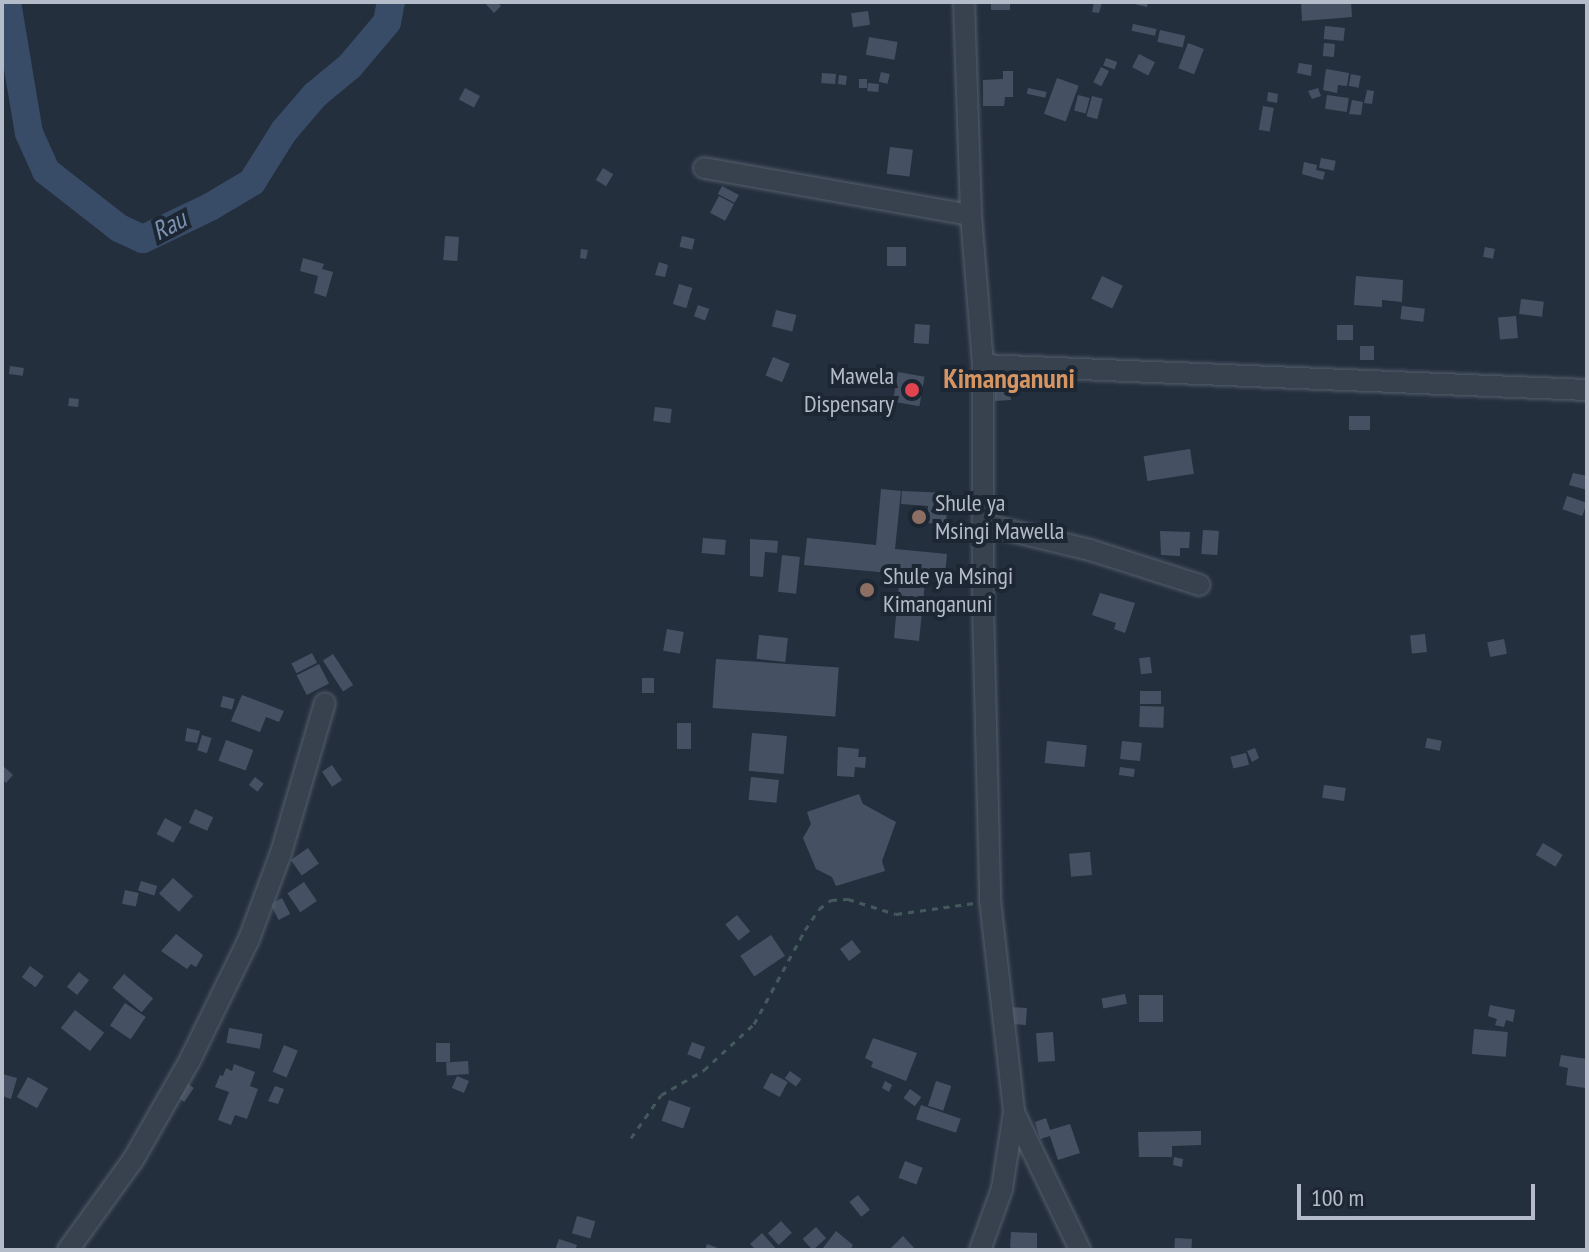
<!DOCTYPE html>
<style>
body{margin:0}
#map{position:relative;width:1589px;height:1252px;overflow:hidden;background:#242f3e;font-family:"PT Sans Narrow",sans-serif}
div>[style]{position:absolute}
[style*='--x']{left:calc(var(--x)*1px);top:calc(var(--y)*1px);width:calc(var(--w)*1px);rotate:calc(var(--a)*1deg)}
.river>*{height:28px;margin:-14px;padding:0 14px;transform-origin:14px;border-radius:14px;background:#394c67}
.building>*{inset:0;background:#455162;transform-origin:0 0}
.path>*{height:3px;margin-top:-1.5px;transform-origin:0;background:repeating-linear-gradient(90deg,#44595c 0 6px,transparent 0 12px)}
.roads{filter:drop-shadow(0 0 2px #565f6c) drop-shadow(0 0 2px #565f6c)}
.minor>*{height:20px;margin:-10px;padding:0 10px;transform-origin:10px;border-radius:10px;background:#38414e}
.dots>*{width:22px;height:22px;translate:-50% -50%;box-sizing:border-box;border:4px solid #1d2633;border-radius:50%}
span{translate:-50% -50%;white-space:nowrap;text-align:center;line-height:1.15;-webkit-text-stroke:8px #1d2633;paint-order:stroke}
.poi-label{font-size:24px;color:#b4bcc9}
.right{translate:-100% -50%;text-align:right}
.left{translate:0 -50%;text-align:left}
.water-label{font-size:26px;color:#7c92b1;font-style:italic}
.quarter-label{font-size:28px;color:#d59563;font-weight:700}
.frame{position:absolute;inset:0;border:4px solid #b4bcc9;pointer-events:none}
.scale{position:absolute;left:1297px;top:1184px;width:238px;height:36px;box-sizing:border-box;border:4px solid #b4bcc9;border-top:0;padding-left:10px;font-size:24px;line-height:28px;white-space:nowrap;color:#b4bcc9;-webkit-text-stroke:6px #1d2633;paint-order:stroke}
</style>
<div id="map">
<div class="river">
<i style="--x:7;--y:2;--w:133;--a:80.5"></i>
<i style="--x:29;--y:133;--w:42;--a:65.9"></i>
<i style="--x:46;--y:171;--w:93;--a:38"></i>
<i style="--x:119;--y:228;--w:26;--a:25"></i>
<i style="--x:143;--y:239;--w:74;--a:-25.5"></i>
<i style="--x:210;--y:207;--w:49;--a:-30.8"></i>
<i style="--x:252;--y:182;--w:60;--a:-57.9"></i>
<i style="--x:284;--y:131;--w:48;--a:-49.3"></i>
<i style="--x:315;--y:95;--w:45;--a:-39.6"></i>
<i style="--x:350;--y:66;--w:57;--a:-49.9"></i>
<i style="--x:387;--y:22;--w:20;--a:-79"></i>
</div>
<div class="building">
<i style="clip-path:polygon(484px 2px,497px 2px,501px 6px,494px 13px)"></i>
<i style="left:991px;top:2px;width:19px;height:8px"></i>
<i style="clip-path:polygon(1094px 2px,1102px 2px,1099px 13px,1092px 12px)"></i>
<i style="clip-path:polygon(1126px 2px,1148px 2px,1147px 7px)"></i>
<i style="clip-path:polygon(1301px 2px,1351px 2px,1352px 17px,1302px 21px)"></i>
<i style="left:868px;top:11px;width:14px;height:17px;rotate:82deg"></i>
<i style="left:1133px;top:24px;width:24px;height:7px;rotate:12deg"></i>
<i style="left:1325px;top:26px;width:20px;height:13px;rotate:6deg"></i>
<i style="left:1160px;top:30px;width:26px;height:12px;rotate:13deg"></i>
<i style="left:869px;top:37px;width:29px;height:18px;rotate:10deg"></i>
<i style="left:1188px;top:43px;width:17px;height:27px;rotate:21deg"></i>
<i style="left:1324px;top:43px;width:11px;height:13px;rotate:5deg"></i>
<i style="left:1139px;top:54px;width:18px;height:15px;rotate:27deg"></i>
<i style="left:1106px;top:58px;width:12px;height:8px;rotate:20deg"></i>
<i style="clip-path:polygon(1299px 63px,1312px 65px,1311px 76px,1297px 73px)"></i>
<i style="left:1101px;top:67px;width:9px;height:17px;rotate:27deg"></i>
<i style="clip-path:polygon(1326px 69px,1349px 73px,1347px 86px,1338px 85px,1337px 93px,1323px 90px)"></i>
<i style="clip-path:polygon(1003px 71px,1013px 71px,1013px 97px,1005px 97px,1004px 106px,983px 106px,983px 80px,1003px 79px)"></i>
<i style="left:881px;top:72px;width:9px;height:10px;rotate:13deg"></i>
<i style="left:822px;top:73px;width:14px;height:10px;rotate:4deg"></i>
<i style="left:1351px;top:74px;width:10px;height:12px;rotate:11deg"></i>
<i style="left:839px;top:75px;width:8px;height:9px;rotate:7deg"></i>
<i style="left:1057px;top:78px;width:23px;height:38px;rotate:20deg"></i>
<i style="left:859px;top:79px;width:8px;height:9px"></i>
<i style="left:868px;top:83px;width:11px;height:8px;rotate:5deg"></i>
<i style="left:465px;top:88px;width:17px;height:13px;rotate:28deg"></i>
<i style="left:1028px;top:88px;width:19px;height:6px;rotate:12deg"></i>
<i style="clip-path:polygon(1318px 88px,1321px 96px,1312px 99px,1308px 91px)"></i>
<i style="clip-path:polygon(1367px 90px,1374px 91px,1372px 104px,1364px 103px)"></i>
<i style="clip-path:polygon(1268px 92px,1278px 94px,1277px 103px,1267px 101px)"></i>
<i style="left:1078px;top:95px;width:12px;height:16px;rotate:14deg"></i>
<i style="left:1327px;top:95px;width:22px;height:14px;rotate:8deg"></i>
<i style="left:1092px;top:96px;width:11px;height:21px;rotate:15deg"></i>
<i style="clip-path:polygon(1352px 100px,1363px 102px,1361px 115px,1349px 114px)"></i>
<i style="left:1263px;top:106px;width:11px;height:24px;rotate:10deg"></i>
<i style="left:890px;top:147px;width:23px;height:27px;rotate:7deg"></i>
<i style="left:1321px;top:158px;width:15px;height:10px;rotate:11deg"></i>
<i style="clip-path:polygon(1304px 162px,1317px 165px,1316px 170px,1325px 172px,1323px 180px,1302px 174px)"></i>
<i style="left:603px;top:168px;width:12px;height:14px;rotate:31deg"></i>
<i style="left:722px;top:186px;width:19px;height:9px;rotate:28deg"></i>
<i style="left:719px;top:196px;width:17px;height:19px;rotate:28deg"></i>
<i style="left:445px;top:236px;width:14px;height:24px;rotate:4deg"></i>
<i style="left:682px;top:236px;width:13px;height:11px;rotate:13deg"></i>
<i style="left:887px;top:247px;width:19px;height:19px"></i>
<i style="left:1485px;top:247px;width:10px;height:10px;rotate:11deg"></i>
<i style="clip-path:polygon(581px 249px,588px 250px,586px 259px,580px 258px)"></i>
<i style="clip-path:polygon(303px 258px,324px 264px,322px 269px,333px 272px,326px 297px,314px 293px,318px 276px,300px 271px)"></i>
<i style="clip-path:polygon(659px 262px,668px 265px,665px 277px,655px 275px)"></i>
<i style="left:1102px;top:276px;width:23px;height:25px;rotate:25deg"></i>
<i style="clip-path:polygon(1356px 276px,1403px 280px,1402px 302px,1382px 300px,1382px 307px,1354px 305px)"></i>
<i style="left:679px;top:284px;width:14px;height:21px;rotate:17deg"></i>
<i style="left:1521px;top:299px;width:23px;height:15px;rotate:7deg"></i>
<i style="left:698px;top:305px;width:12px;height:12px;rotate:20deg"></i>
<i style="left:1402px;top:306px;width:23px;height:13px;rotate:7deg"></i>
<i style="left:776px;top:310px;width:21px;height:17px;rotate:14deg"></i>
<i style="left:1516px;top:316px;width:22px;height:18px;rotate:85deg"></i>
<i style="left:915px;top:324px;width:15px;height:19px;rotate:4deg"></i>
<i style="left:1337px;top:325px;width:16px;height:15px"></i>
<i style="left:1360px;top:346px;width:14px;height:14px"></i>
<i style="left:773px;top:357px;width:18px;height:20px;rotate:22deg"></i>
<i style="left:10px;top:366px;width:14px;height:8px;rotate:8deg"></i>
<i style="left:898px;top:372px;width:27px;height:30px;rotate:10deg"></i>
<i style="clip-path:polygon(1024px 380px,1025px 392px,1010px 393px,1011px 400px,995px 401px,994px 381px)"></i>
<i style="left:69px;top:398px;width:10px;height:8px;rotate:6deg"></i>
<i style="left:655px;top:407px;width:17px;height:14px;rotate:7deg"></i>
<i style="left:1370px;top:416px;width:14px;height:21px;rotate:90deg"></i>
<i style="left:1190px;top:449px;width:25px;height:47px;rotate:81deg"></i>
<i style="clip-path:polygon(1573px 473px,1587px 476px,1587px 490px,1569px 485px)"></i>
<i style="clip-path:polygon(881px 489px,901px 491px,895px 549px,947px 554px,945px 574px,926px 572px,919px 641px,894px 638px,900px 574px,804px 565px,807px 538px,876px 545px)"></i>
<i style="clip-path:polygon(902px 491px,948px 493px,946px 524px,927px 523px,928px 506px,901px 504px)"></i>
<i style="left:1567px;top:496px;width:21px;height:14px;rotate:19deg"></i>
<i style="left:1203px;top:530px;width:16px;height:24px;rotate:4deg"></i>
<i style="clip-path:polygon(1160px 531px,1190px 532px,1189px 548px,1180px 548px,1180px 556px,1161px 555px)"></i>
<i style="left:703px;top:538px;width:23px;height:15px;rotate:5deg"></i>
<i style="clip-path:polygon(750px 539px,778px 541px,777px 553px,765px 552px,763px 577px,750px 576px)"></i>
<i style="left:782px;top:555px;width:18px;height:37px;rotate:6deg"></i>
<i style="clip-path:polygon(1100px 593px,1135px 603px,1125px 633px,1114px 629px,1116px 623px,1092px 615px)"></i>
<i style="left:667px;top:629px;width:17px;height:22px;rotate:10deg"></i>
<i style="left:1425px;top:634px;width:18px;height:15px;rotate:84deg"></i>
<i style="left:759px;top:635px;width:29px;height:24px;rotate:6deg"></i>
<i style="left:1504px;top:639px;width:15px;height:17px;rotate:79deg"></i>
<i style="left:312px;top:653px;width:11px;height:23px;rotate:63deg"></i>
<i style="left:333px;top:654px;width:37px;height:12px;rotate:57deg"></i>
<i style="left:1150px;top:657px;width:16px;height:11px;rotate:83deg"></i>
<i style="left:716px;top:659px;width:123px;height:49px;rotate:4deg"></i>
<i style="left:319px;top:664px;width:22px;height:25px;rotate:63deg"></i>
<i style="left:642px;top:678px;width:12px;height:15px"></i>
<i style="left:1140px;top:691px;width:21px;height:13px"></i>
<i style="clip-path:polygon(242px 695px,284px 711px,279px 722px,266px 717px,260px 732px,231px 721px)"></i>
<i style="left:223px;top:696px;width:12px;height:11px;rotate:14deg"></i>
<i style="left:1140px;top:706px;width:24px;height:21px;rotate:2deg"></i>
<i style="left:677px;top:723px;width:14px;height:26px"></i>
<i style="clip-path:polygon(187px 728px,200px 731px,197px 743px,185px 741px)"></i>
<i style="left:752px;top:733px;width:35px;height:38px;rotate:5deg"></i>
<i style="left:202px;top:735px;width:10px;height:16px;rotate:17deg"></i>
<i style="left:1427px;top:738px;width:15px;height:10px;rotate:11deg"></i>
<i style="left:226px;top:740px;width:29px;height:22px;rotate:20deg"></i>
<i style="left:1047px;top:741px;width:40px;height:22px;rotate:6deg"></i>
<i style="left:1122px;top:741px;width:20px;height:18px;rotate:6deg"></i>
<i style="clip-path:polygon(838px 747px,859px 749px,858px 757px,866px 757px,865px 768px,855px 767px,854px 777px,837px 776px)"></i>
<i style="clip-path:polygon(1255px 748px,1259px 758px,1252px 762px,1247px 751px)"></i>
<i style="left:1246px;top:753px;width:12px;height:16px;rotate:76deg"></i>
<i style="clip-path:polygon(2px 765px,13px 775px,6px 783px,2px 779px)"></i>
<i style="left:332px;top:765px;width:18px;height:12px;rotate:56deg"></i>
<i style="left:1120px;top:767px;width:15px;height:8px;rotate:8deg"></i>
<i style="left:255px;top:777px;width:11px;height:10px;rotate:38deg"></i>
<i style="left:751px;top:777px;width:28px;height:23px;rotate:6deg"></i>
<i style="left:1324px;top:785px;width:22px;height:13px;rotate:8deg"></i>
<i style="clip-path:polygon(859px 794px,863px 804px,896px 822px,882px 861px,885px 871px,836px 886px,832px 877px,816px 869px,803px 838px,811px 824px,807px 812px)"></i>
<i style="left:195px;top:809px;width:20px;height:15px;rotate:24deg"></i>
<i style="left:165px;top:818px;width:19px;height:18px;rotate:28deg"></i>
<i style="left:1543px;top:843px;width:23px;height:14px;rotate:31deg"></i>
<i style="left:308px;top:848px;width:19px;height:21px;rotate:55deg"></i>
<i style="left:1090px;top:852px;width:23px;height:21px;rotate:85deg"></i>
<i style="left:173px;top:878px;width:27px;height:21px;rotate:42deg"></i>
<i style="left:141px;top:881px;width:17px;height:10px;rotate:17deg"></i>
<i style="left:304px;top:882px;width:23px;height:20px;rotate:56deg"></i>
<i style="left:125px;top:890px;width:14px;height:14px;rotate:12deg"></i>
<i style="left:282px;top:898px;width:18px;height:13px;rotate:63deg"></i>
<i style="left:737px;top:915px;width:21px;height:15px;rotate:51deg"></i>
<i style="clip-path:polygon(176px 934px,203px 955px,196px 967px,191px 964px,187px 969px,161px 951px)"></i>
<i style="left:771px;top:935px;width:25px;height:37px;rotate:56deg"></i>
<i style="left:852px;top:940px;width:15px;height:15px;rotate:53deg"></i>
<i style="left:30px;top:966px;width:17px;height:14px;rotate:36deg"></i>
<i style="left:79px;top:972px;width:13px;height:19px;rotate:39deg"></i>
<i style="left:124px;top:974px;width:38px;height:18px;rotate:40deg"></i>
<i style="left:1125px;top:994px;width:10px;height:24px;rotate:79deg"></i>
<i style="left:1139px;top:995px;width:24px;height:27px"></i>
<i style="left:125px;top:1003px;width:25px;height:27px;rotate:34deg"></i>
<i style="clip-path:polygon(1490px 1005px,1515px 1010px,1513px 1022px,1506px 1020px,1504px 1027px,1495px 1025px,1497px 1019px,1488px 1016px)"></i>
<i style="left:1012px;top:1007px;width:15px;height:17px;rotate:4deg"></i>
<i style="left:75px;top:1010px;width:37px;height:23px;rotate:38deg"></i>
<i style="left:229px;top:1028px;width:34px;height:15px;rotate:10deg"></i>
<i style="left:1474px;top:1029px;width:34px;height:25px;rotate:5deg"></i>
<i style="left:1053px;top:1032px;width:29px;height:17px;rotate:86deg"></i>
<i style="clip-path:polygon(873px 1038px,917px 1053px,906px 1081px,871px 1067px,873px 1062px,865px 1058px)"></i>
<i style="left:692px;top:1042px;width:14px;height:13px;rotate:21deg"></i>
<i style="left:436px;top:1043px;width:14px;height:19px"></i>
<i style="left:284px;top:1045px;width:15px;height:29px;rotate:23deg"></i>
<i style="clip-path:polygon(1561px 1055px,1587px 1059px,1585px 1088px,1566px 1085px,1568px 1068px,1559px 1066px)"></i>
<i style="left:468px;top:1061px;width:13px;height:22px;rotate:86deg"></i>
<i style="clip-path:polygon(234px 1064px,255px 1072px,250px 1086px,258px 1089px,247px 1119px,235px 1115px,231px 1125px,218px 1120px,229px 1092px,215px 1087px,220px 1075px,223px 1076px,226px 1068px,232px 1071px)"></i>
<i style="left:790px;top:1071px;width:14px;height:9px;rotate:36deg"></i>
<i style="left:771px;top:1073px;width:19px;height:17px;rotate:28deg"></i>
<i style="clip-path:polygon(2px 1074px,17px 1078px,11px 1099px,2px 1096px)"></i>
<i style="left:457px;top:1076px;width:13px;height:13px;rotate:23deg"></i>
<i style="left:28px;top:1077px;width:23px;height:23px;rotate:29deg"></i>
<i style="clip-path:polygon(885px 1081px,892px 1085px,889px 1092px,882px 1088px)"></i>
<i style="left:936px;top:1081px;width:16px;height:26px;rotate:18deg"></i>
<i style="left:188px;top:1084px;width:7px;height:17px;rotate:34deg"></i>
<i style="clip-path:polygon(275px 1086px,284px 1089px,278px 1104px,268px 1101px)"></i>
<i style="left:910px;top:1089px;width:14px;height:11px;rotate:36deg"></i>
<i style="left:669px;top:1100px;width:23px;height:22px;rotate:20deg"></i>
<i style="left:921px;top:1105px;width:42px;height:15px;rotate:19deg"></i>
<i style="clip-path:polygon(1046px 1118px,1050px 1130px,1070px 1124px,1080px 1153px,1058px 1160px,1050px 1136px,1040px 1139px,1035px 1122px)"></i>
<i style="clip-path:polygon(1201px 1131px,1201px 1145px,1172px 1146px,1172px 1157px,1139px 1157px,1138px 1132px)"></i>
<i style="clip-path:polygon(1174px 1157px,1183px 1159px,1182px 1167px,1173px 1165px)"></i>
<i style="left:905px;top:1161px;width:19px;height:18px;rotate:21deg"></i>
<i style="left:858px;top:1195px;width:19px;height:11px;rotate:51deg"></i>
<i style="left:577px;top:1216px;width:19px;height:18px;rotate:16deg"></i>
<i style="left:781px;top:1221px;width:16px;height:18px;rotate:47deg"></i>
<i style="left:816px;top:1227px;width:15px;height:18px;rotate:48deg"></i>
<i style="clip-path:polygon(836px 1231px,853px 1245px,850px 1250px,823px 1248px)"></i>
<i style="clip-path:polygon(1011px 1232px,1037px 1233px,1037px 1248px,1014px 1250px,1010px 1247px)"></i>
<i style="clip-path:polygon(762px 1233px,777px 1250px,756px 1250px,750px 1244px)"></i>
<i style="clip-path:polygon(903px 1236px,916px 1250px,889px 1250px)"></i>
<i style="left:1175px;top:1238px;width:17px;height:12px;rotate:3deg"></i>
<i style="clip-path:polygon(559px 1239px,577px 1245px,575px 1250px,555px 1250px)"></i>
<i style="clip-path:polygon(707px 1244px,723px 1250px,705px 1250px)"></i>
</div>
<div class="path">
<i style="--x:631;--y:1138;--w:52;--a:-55.1"></i>
<i style="--x:661;--y:1095;--w:50;--a:-30.2"></i>
<i style="--x:704;--y:1070;--w:68;--a:-42.6"></i>
<i style="--x:754;--y:1024;--w:107;--a:-61.5"></i>
<i style="--x:805;--y:930;--w:25;--a:-56"></i>
<i style="--x:819;--y:909;--w:15;--a:-37"></i>
<i style="--x:831;--y:900;--w:17;--a:-3"></i>
<i style="--x:848;--y:899;--w:50;--a:17.4"></i>
<i style="--x:896;--y:914;--w:79;--a:-8"></i>
</div>
<div class="roads">
<div class="minor">
<i style="--x:964;--y:2;--w:213;--a:88.1"></i>
<i style="--x:971;--y:215;--w:150;--a:85.4"></i>
<i style="--x:983;--y:365;--w:240;--a:90"></i>
<i style="--x:983;--y:605;--w:295;--a:88.6"></i>
<i style="--x:990;--y:900;--w:213;--a:83.5"></i>
<i style="--x:1014;--y:1112;--w:78;--a:98.9"></i>
<i style="--x:1002;--y:1189;--w:65;--a:109.8"></i>
<i style="--x:704;--y:168;--w:271;--a:10"></i>
<i style="--x:983;--y:365;--w:605;--a:2.37"></i>
<i style="--x:983;--y:524;--w:110;--a:13.7"></i>
<i style="--x:1090;--y:550;--w:115;--a:17.7"></i>
<i style="--x:1014;--y:1112;--w:153;--a:64.4"></i>
<i style="--x:68;--y:1250;--w:111;--a:-54.2"></i>
<i style="--x:133;--y:1160;--w:115;--a:-60.3"></i>
<i style="--x:190;--y:1060;--w:135;--a:-64"></i>
<i style="--x:249;--y:939;--w:92;--a:-69.6"></i>
<i style="--x:281;--y:853;--w:156;--a:-73.7"></i>
</div>
</div>
<div class="dots">
<i style="left:912px;top:390px;background:#e0444e"></i>
<i style="left:919px;top:517px;background:#8d6e63"></i>
<i style="left:867px;top:590px;background:#8d6e63"></i>
</div>
<div class="poi-label">
<span class="right" style="left:894px;top:390px">Mawela<br>Dispensary</span>
<span class="left" style="left:935px;top:517px">Shule ya<br>Msingi Mawella</span>
<span class="left" style="left:883px;top:590px">Shule ya Msingi<br>Kimanganuni</span>
</div>
<div class="water-label">
<span style="left:169px;top:225px;rotate:-28deg">Rau</span>
</div>
<div class="quarter-label">
<span style="left:1009px;top:378px">Kimanganuni</span>
</div>
<div class="frame"></div>
<div class="scale">100 m</div>
</div>
